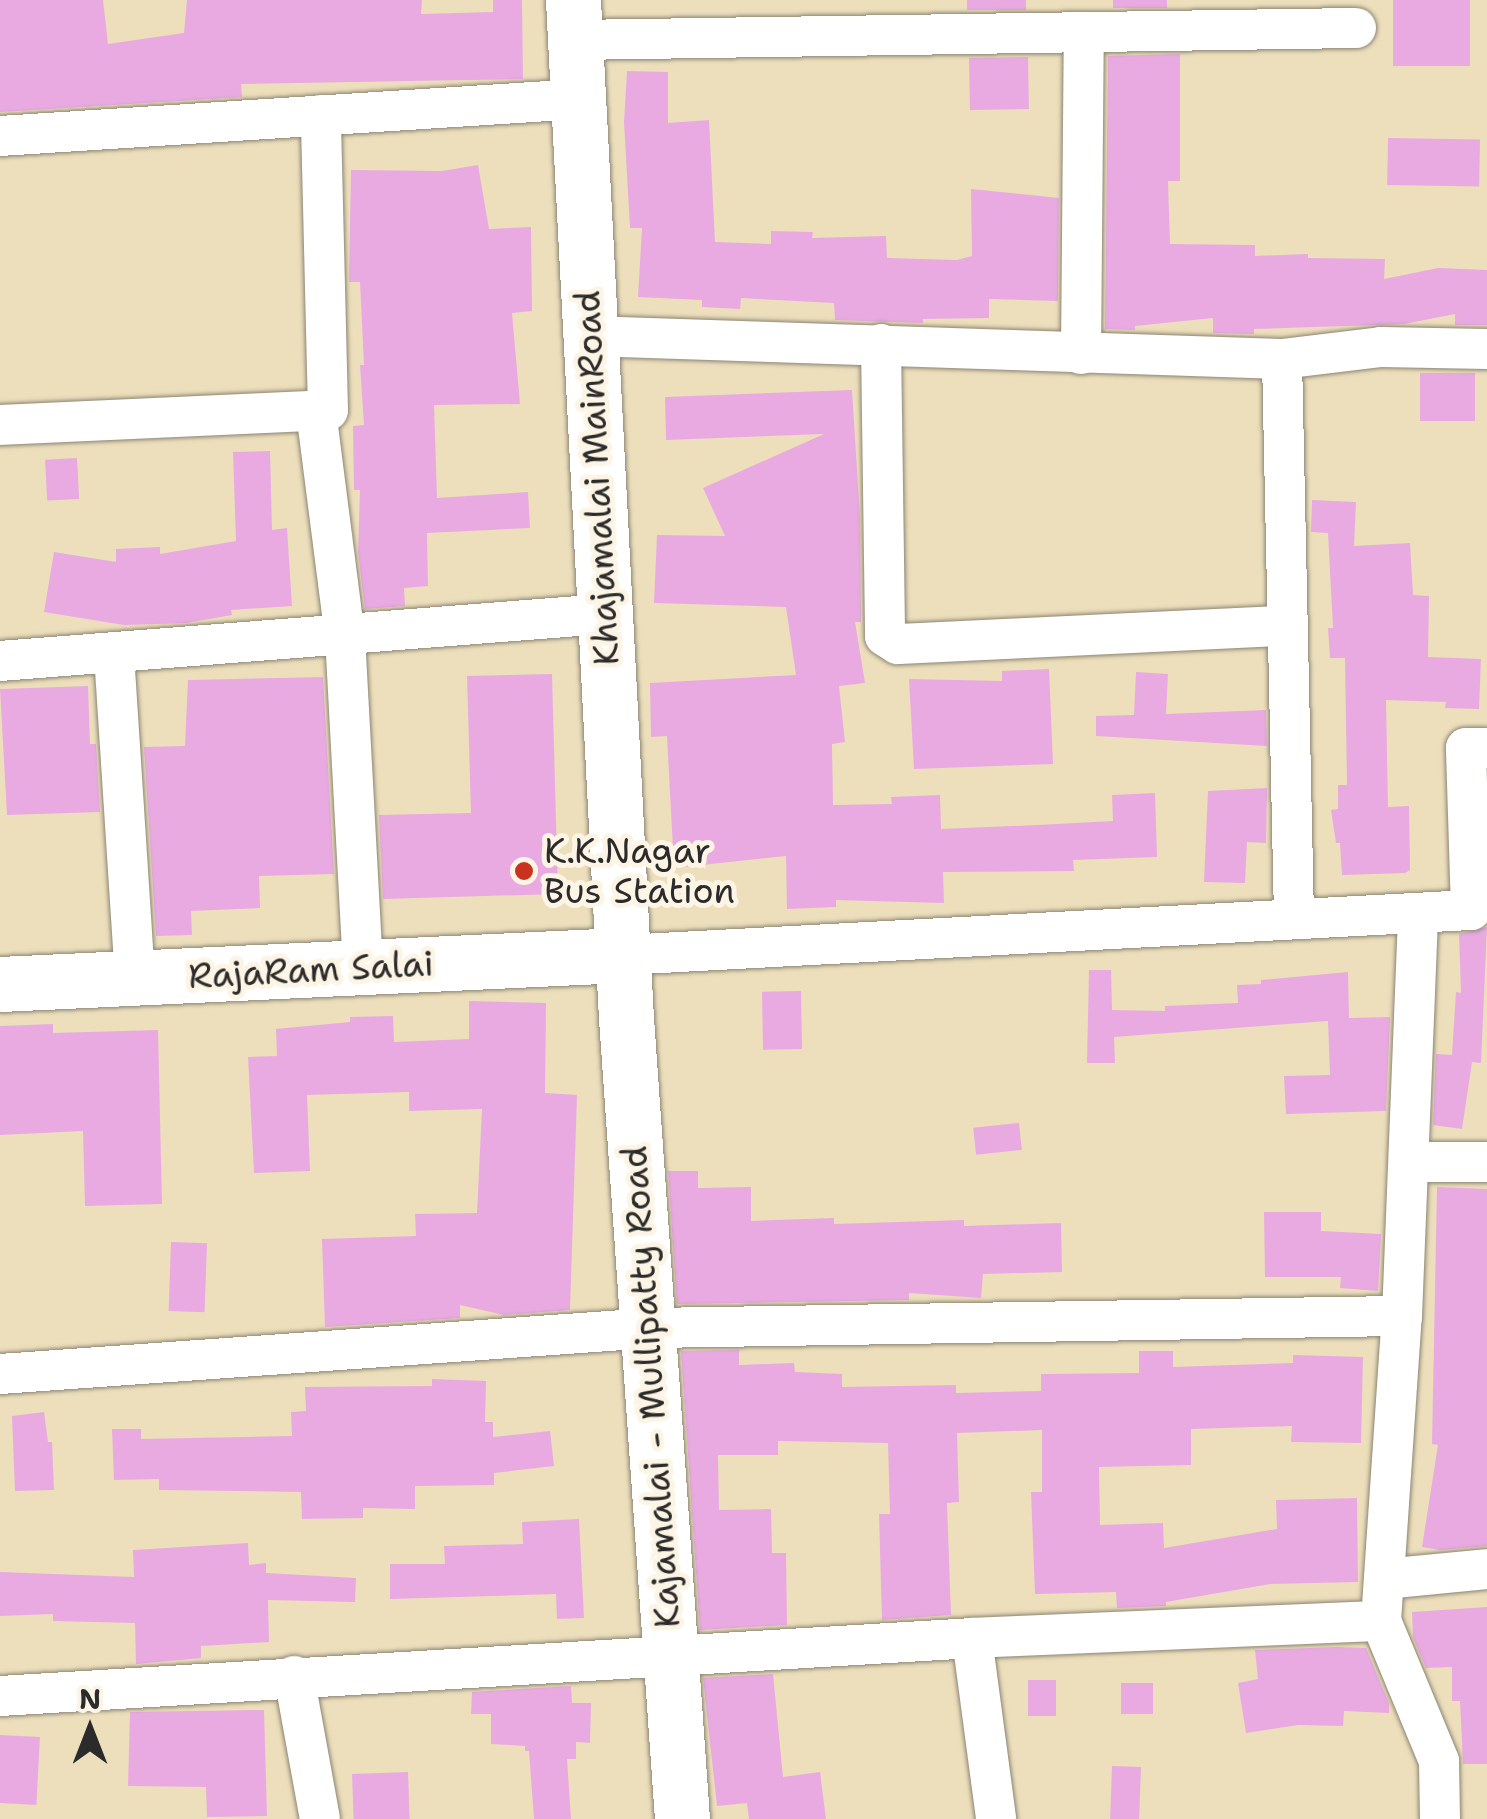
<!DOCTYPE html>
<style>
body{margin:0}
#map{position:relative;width:1487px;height:1819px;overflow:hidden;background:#eddfbc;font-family:"Shantell Sans",sans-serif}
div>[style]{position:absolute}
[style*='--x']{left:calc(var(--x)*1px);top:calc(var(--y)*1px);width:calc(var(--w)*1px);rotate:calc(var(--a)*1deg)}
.building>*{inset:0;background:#e9aae2;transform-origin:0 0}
.roads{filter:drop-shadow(0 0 2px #8c8574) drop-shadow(0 0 2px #8c8574)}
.street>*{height:40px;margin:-20px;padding:0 20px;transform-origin:20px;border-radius:20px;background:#fff}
.secondary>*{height:55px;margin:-27.5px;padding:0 27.5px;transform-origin:27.5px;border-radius:27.5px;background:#fff}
.dots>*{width:28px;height:28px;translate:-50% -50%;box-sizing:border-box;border:5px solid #fcf5e5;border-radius:50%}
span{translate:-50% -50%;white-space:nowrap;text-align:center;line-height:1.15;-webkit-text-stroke:10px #fcf5e5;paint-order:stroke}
.street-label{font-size:35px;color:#2b2b2b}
.poi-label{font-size:35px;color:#2b2b2b}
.left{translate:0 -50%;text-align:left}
.north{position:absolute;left:40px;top:1679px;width:100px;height:100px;-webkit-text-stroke:8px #fcf5e5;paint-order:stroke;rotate:0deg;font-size:28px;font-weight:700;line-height:40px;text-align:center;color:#2b2b2b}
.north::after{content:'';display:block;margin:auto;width:35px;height:45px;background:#2b2b2b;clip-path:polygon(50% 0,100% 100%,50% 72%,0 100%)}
</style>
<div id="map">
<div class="building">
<i style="clip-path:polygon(0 0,103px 0,108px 44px,184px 33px,187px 0,422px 0,421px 14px,493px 12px,493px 0,522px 0,523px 79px,241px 84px,242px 97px,0 112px)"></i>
<i style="left:967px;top:0;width:59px;height:10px"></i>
<i style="left:1113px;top:0;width:54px;height:8px"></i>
<i style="left:1393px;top:0;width:77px;height:66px"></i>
<i style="clip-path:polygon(1180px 54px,1180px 181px,1168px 181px,1170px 244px,1255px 245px,1255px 256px,1308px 254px,1308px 258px,1385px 259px,1384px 279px,1438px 268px,1487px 270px,1487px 325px,1455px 325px,1455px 314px,1404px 324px,1254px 329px,1254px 334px,1213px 333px,1213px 318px,1135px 326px,1135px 330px,1105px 329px,1108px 56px)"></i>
<i style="left:1028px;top:57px;width:52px;height:59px;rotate:89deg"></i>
<i style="clip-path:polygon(627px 71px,668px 72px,668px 123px,709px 120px,715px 242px,771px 244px,771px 231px,813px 232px,812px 238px,886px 236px,887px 258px,957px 260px,972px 256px,971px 189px,1059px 198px,1058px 301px,989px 299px,989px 318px,923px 319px,923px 323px,835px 320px,834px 303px,741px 298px,740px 309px,702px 307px,702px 300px,638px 297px,642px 228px,630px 228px,624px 122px)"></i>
<i style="left:1388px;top:138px;width:92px;height:47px;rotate:1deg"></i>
<i style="clip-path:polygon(478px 165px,489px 229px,531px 227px,532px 311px,512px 313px,520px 404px,434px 405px,437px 498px,528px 492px,530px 528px,427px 533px,428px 586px,404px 588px,405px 606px,365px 609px,358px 552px,360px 490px,354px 490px,353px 426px,364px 425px,360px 365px,364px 365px,360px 282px,349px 282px,351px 170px,442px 171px)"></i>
<i style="left:1420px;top:373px;width:55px;height:48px"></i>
<i style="clip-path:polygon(852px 390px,860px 517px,861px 622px,855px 622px,865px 683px,839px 686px,845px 742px,832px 744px,833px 805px,892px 804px,891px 797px,940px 795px,941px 829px,1038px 825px,1113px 821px,1112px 795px,1155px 793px,1157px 857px,1073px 860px,1074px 871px,943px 872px,944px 903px,836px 900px,836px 907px,787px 909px,786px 856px,674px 868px,667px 736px,651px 737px,650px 683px,796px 675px,786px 607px,654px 603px,657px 535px,725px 536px,703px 488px,824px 434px,666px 440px,665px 397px)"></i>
<i style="clip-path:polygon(270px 451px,272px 530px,287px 528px,292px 606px,231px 610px,232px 615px,186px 623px,124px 625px,44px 612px,54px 552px,116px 562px,116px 549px,160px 547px,160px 554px,236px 541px,233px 452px)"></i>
<i style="left:77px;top:458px;width:41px;height:32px;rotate:87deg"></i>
<i style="clip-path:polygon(1312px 500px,1356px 502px,1354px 546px,1410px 543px,1413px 595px,1429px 596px,1428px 657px,1481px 659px,1479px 709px,1445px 708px,1446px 702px,1386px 700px,1388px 807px,1409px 806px,1410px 870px,1405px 873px,1342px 875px,1340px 843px,1336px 843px,1331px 810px,1338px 809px,1338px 785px,1347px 785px,1345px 658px,1330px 658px,1328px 628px,1333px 628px,1328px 533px,1311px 532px)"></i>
<i style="clip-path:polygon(1049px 669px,1053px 764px,914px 769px,909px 679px,1002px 681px,1002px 671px)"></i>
<i style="clip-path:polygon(1136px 672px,1168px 674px,1166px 714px,1266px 710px,1267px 746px,1096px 736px,1096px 716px,1134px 715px)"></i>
<i style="clip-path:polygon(552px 674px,558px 894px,383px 899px,379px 815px,471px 813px,467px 676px)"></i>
<i style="clip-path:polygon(323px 677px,334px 874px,259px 876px,260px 908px,191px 911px,192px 935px,156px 936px,144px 747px,185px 746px,188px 680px)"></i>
<i style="clip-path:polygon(88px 686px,90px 744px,96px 744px,100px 812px,7px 815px,0 689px)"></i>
<i style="clip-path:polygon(1267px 788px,1266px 843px,1247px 842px,1245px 883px,1204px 882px,1208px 791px)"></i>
<i style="clip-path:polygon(1487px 927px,1481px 1063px,1472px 1062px,1462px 1129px,1433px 1125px,1436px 1054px,1452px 1055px,1456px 992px,1461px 993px,1459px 934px)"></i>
<i style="clip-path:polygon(1089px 970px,1111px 970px,1112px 1010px,1165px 1011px,1165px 1006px,1238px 1003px,1237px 985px,1261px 984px,1261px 980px,1348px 972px,1349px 1018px,1390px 1017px,1386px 1111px,1286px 1114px,1284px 1076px,1330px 1075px,1328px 1021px,1114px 1037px,1115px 1063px,1087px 1063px)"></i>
<i style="left:801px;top:991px;width:58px;height:39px;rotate:89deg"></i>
<i style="clip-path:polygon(469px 1001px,546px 1003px,545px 1093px,577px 1095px,570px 1310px,504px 1315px,460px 1305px,460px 1318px,325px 1327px,322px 1239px,416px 1236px,415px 1214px,477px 1213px,482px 1109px,409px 1111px,409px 1092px,307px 1095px,310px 1171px,254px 1173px,248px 1057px,277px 1056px,276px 1029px,350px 1022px,350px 1017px,393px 1016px,394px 1042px,469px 1039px)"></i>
<i style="clip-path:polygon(53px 1024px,53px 1033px,158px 1030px,162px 1204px,85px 1206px,83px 1131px,0 1135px,0 1026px)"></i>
<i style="left:1019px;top:1123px;width:27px;height:46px;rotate:84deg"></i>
<i style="clip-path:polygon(668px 1171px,698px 1171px,698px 1188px,751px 1187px,751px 1221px,834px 1218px,834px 1224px,964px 1220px,964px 1226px,1061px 1223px,1062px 1272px,983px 1274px,981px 1298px,909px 1293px,909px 1300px,677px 1304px)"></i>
<i style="clip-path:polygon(1437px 1187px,1487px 1189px,1487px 1546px,1440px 1550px,1422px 1547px,1438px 1445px,1432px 1444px)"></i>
<i style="clip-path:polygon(1264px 1212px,1321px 1212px,1321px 1231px,1381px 1234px,1378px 1291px,1340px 1288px,1341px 1277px,1265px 1277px)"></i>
<i style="left:171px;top:1242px;width:36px;height:69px;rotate:2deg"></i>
<i style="clip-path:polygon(739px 1350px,739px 1365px,794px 1363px,795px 1372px,842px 1374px,842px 1387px,956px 1385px,956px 1393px,1041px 1391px,1041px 1374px,1139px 1373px,1139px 1351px,1173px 1351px,1173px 1367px,1293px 1363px,1293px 1355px,1363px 1357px,1361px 1443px,1291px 1442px,1292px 1426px,1191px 1429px,1191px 1465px,1099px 1467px,1100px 1525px,1163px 1523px,1164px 1548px,1277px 1529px,1276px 1500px,1357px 1498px,1358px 1582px,1270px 1584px,1166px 1602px,1166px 1606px,1117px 1608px,1116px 1592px,1035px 1594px,1031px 1492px,1042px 1492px,1042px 1430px,957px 1433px,959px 1502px,947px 1503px,951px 1615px,882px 1620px,879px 1514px,890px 1514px,888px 1443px,778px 1441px,778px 1455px,718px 1455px,719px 1510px,771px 1509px,772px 1553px,786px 1553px,787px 1625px,700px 1630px,681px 1351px)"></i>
<i style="clip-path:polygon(432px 1379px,486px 1381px,485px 1422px,493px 1422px,493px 1437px,550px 1431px,554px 1466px,494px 1473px,494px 1485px,415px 1486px,415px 1509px,363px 1508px,363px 1518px,302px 1519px,301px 1492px,159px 1490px,159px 1479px,114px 1480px,112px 1429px,141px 1429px,141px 1439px,292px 1436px,291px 1412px,306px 1411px,305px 1387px,432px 1386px)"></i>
<i style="clip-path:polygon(44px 1412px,48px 1442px,52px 1442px,54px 1490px,15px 1491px,12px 1416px)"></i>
<i style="clip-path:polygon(579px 1519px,584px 1618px,557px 1619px,556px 1594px,390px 1599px,390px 1564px,445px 1564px,444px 1546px,523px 1544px,522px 1522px)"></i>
<i style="clip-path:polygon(248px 1543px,249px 1565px,266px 1563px,266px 1573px,356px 1578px,355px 1602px,268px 1600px,269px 1642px,201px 1646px,201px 1658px,136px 1664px,135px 1623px,53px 1621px,53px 1614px,0 1616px,0 1572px,134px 1577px,133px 1550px)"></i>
<i style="clip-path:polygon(1487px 1607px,1487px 1764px,1463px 1764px,1460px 1701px,1452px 1701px,1452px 1667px,1426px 1668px,1413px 1637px,1412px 1612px)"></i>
<i style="clip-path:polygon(1337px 1647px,1366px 1648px,1389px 1703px,1389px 1713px,1344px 1711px,1343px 1726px,1298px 1725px,1246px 1733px,1238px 1683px,1258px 1679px,1255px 1650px)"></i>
<i style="clip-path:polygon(773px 1674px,783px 1777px,820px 1772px,826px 1819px,749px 1819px,747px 1803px,717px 1806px,703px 1678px)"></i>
<i style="left:1028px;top:1680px;width:28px;height:36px"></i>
<i style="left:1121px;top:1683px;width:32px;height:31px"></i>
<i style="clip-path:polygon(571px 1686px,572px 1703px,591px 1703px,590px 1743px,576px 1742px,576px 1759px,567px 1759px,571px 1819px,534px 1819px,529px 1751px,525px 1751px,525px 1746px,491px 1744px,491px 1714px,471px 1714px,472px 1692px)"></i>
<i style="clip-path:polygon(264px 1710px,267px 1816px,207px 1817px,206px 1787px,128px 1786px,130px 1712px)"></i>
<i style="left:0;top:1735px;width:40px;height:68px;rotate:3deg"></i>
<i style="left:1112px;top:1766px;width:29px;height:53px;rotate:2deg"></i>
<i style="left:408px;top:1772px;width:47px;height:56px;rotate:88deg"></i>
</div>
<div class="roads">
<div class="street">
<i style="--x:574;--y:40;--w:782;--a:-0.88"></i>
<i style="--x:0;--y:136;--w:581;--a:-3.65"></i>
<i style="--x:589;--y:336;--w:693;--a:1.9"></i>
<i style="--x:1282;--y:359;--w:100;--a:-6.9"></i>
<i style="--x:1381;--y:347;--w:106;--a:1.1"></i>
<i style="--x:881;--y:344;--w:292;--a:89.2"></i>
<i style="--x:885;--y:636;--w:15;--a:32"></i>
<i style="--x:898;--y:644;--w:388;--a:-2.7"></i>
<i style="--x:1081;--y:354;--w:322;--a:-89.5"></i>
<i style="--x:1282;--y:359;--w:560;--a:88.77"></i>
<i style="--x:316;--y:411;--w:227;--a:82.7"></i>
<i style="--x:345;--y:636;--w:331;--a:86.9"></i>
<i style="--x:0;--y:425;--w:328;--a:-2.6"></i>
<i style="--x:328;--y:410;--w:295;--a:-91.4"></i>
<i style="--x:114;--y:654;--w:325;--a:86.3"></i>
<i style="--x:0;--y:661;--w:606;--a:-4.45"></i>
<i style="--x:623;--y:955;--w:849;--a:-3.04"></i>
<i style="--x:1471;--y:910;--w:162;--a:-91.8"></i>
<i style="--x:1466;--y:748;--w:21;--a:0"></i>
<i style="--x:1409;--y:1162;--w:78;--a:0"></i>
<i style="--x:0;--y:1374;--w:653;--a:-4.04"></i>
<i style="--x:651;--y:1328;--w:751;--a:-0.92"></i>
<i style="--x:1384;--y:1579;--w:103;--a:-5.5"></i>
<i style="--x:1381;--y:1621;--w:152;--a:67.5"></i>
<i style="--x:1439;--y:1761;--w:58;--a:89"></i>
<i style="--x:972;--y:1638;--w:183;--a:82.4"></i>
<i style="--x:294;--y:1676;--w:145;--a:79.7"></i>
<i style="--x:0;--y:1696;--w:974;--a:-3.41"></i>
<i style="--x:972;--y:1638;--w:409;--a:-2.4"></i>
<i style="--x:1381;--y:1621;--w:306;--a:-86.1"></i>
<i style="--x:1402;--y:1316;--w:403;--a:-87.7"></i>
</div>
<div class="secondary">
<i style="--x:573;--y:0;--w:1019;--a:87.02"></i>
<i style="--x:626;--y:1018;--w:803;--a:86"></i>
<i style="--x:0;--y:984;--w:624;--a:-2.67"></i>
</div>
</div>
<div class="dots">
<i style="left:524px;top:871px;background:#c8321e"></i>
</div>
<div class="street-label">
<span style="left:597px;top:478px;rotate:-93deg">Khajamalai MainRoad</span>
<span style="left:311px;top:970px;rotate:-3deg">RajaRam Salai</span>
<span style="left:651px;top:1387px;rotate:-94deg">Kajamalai - Mullipatty Road</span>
</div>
<div class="poi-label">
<span class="left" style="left:544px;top:871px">K.K.Nagar<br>Bus Station</span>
</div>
<div class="north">N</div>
</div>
